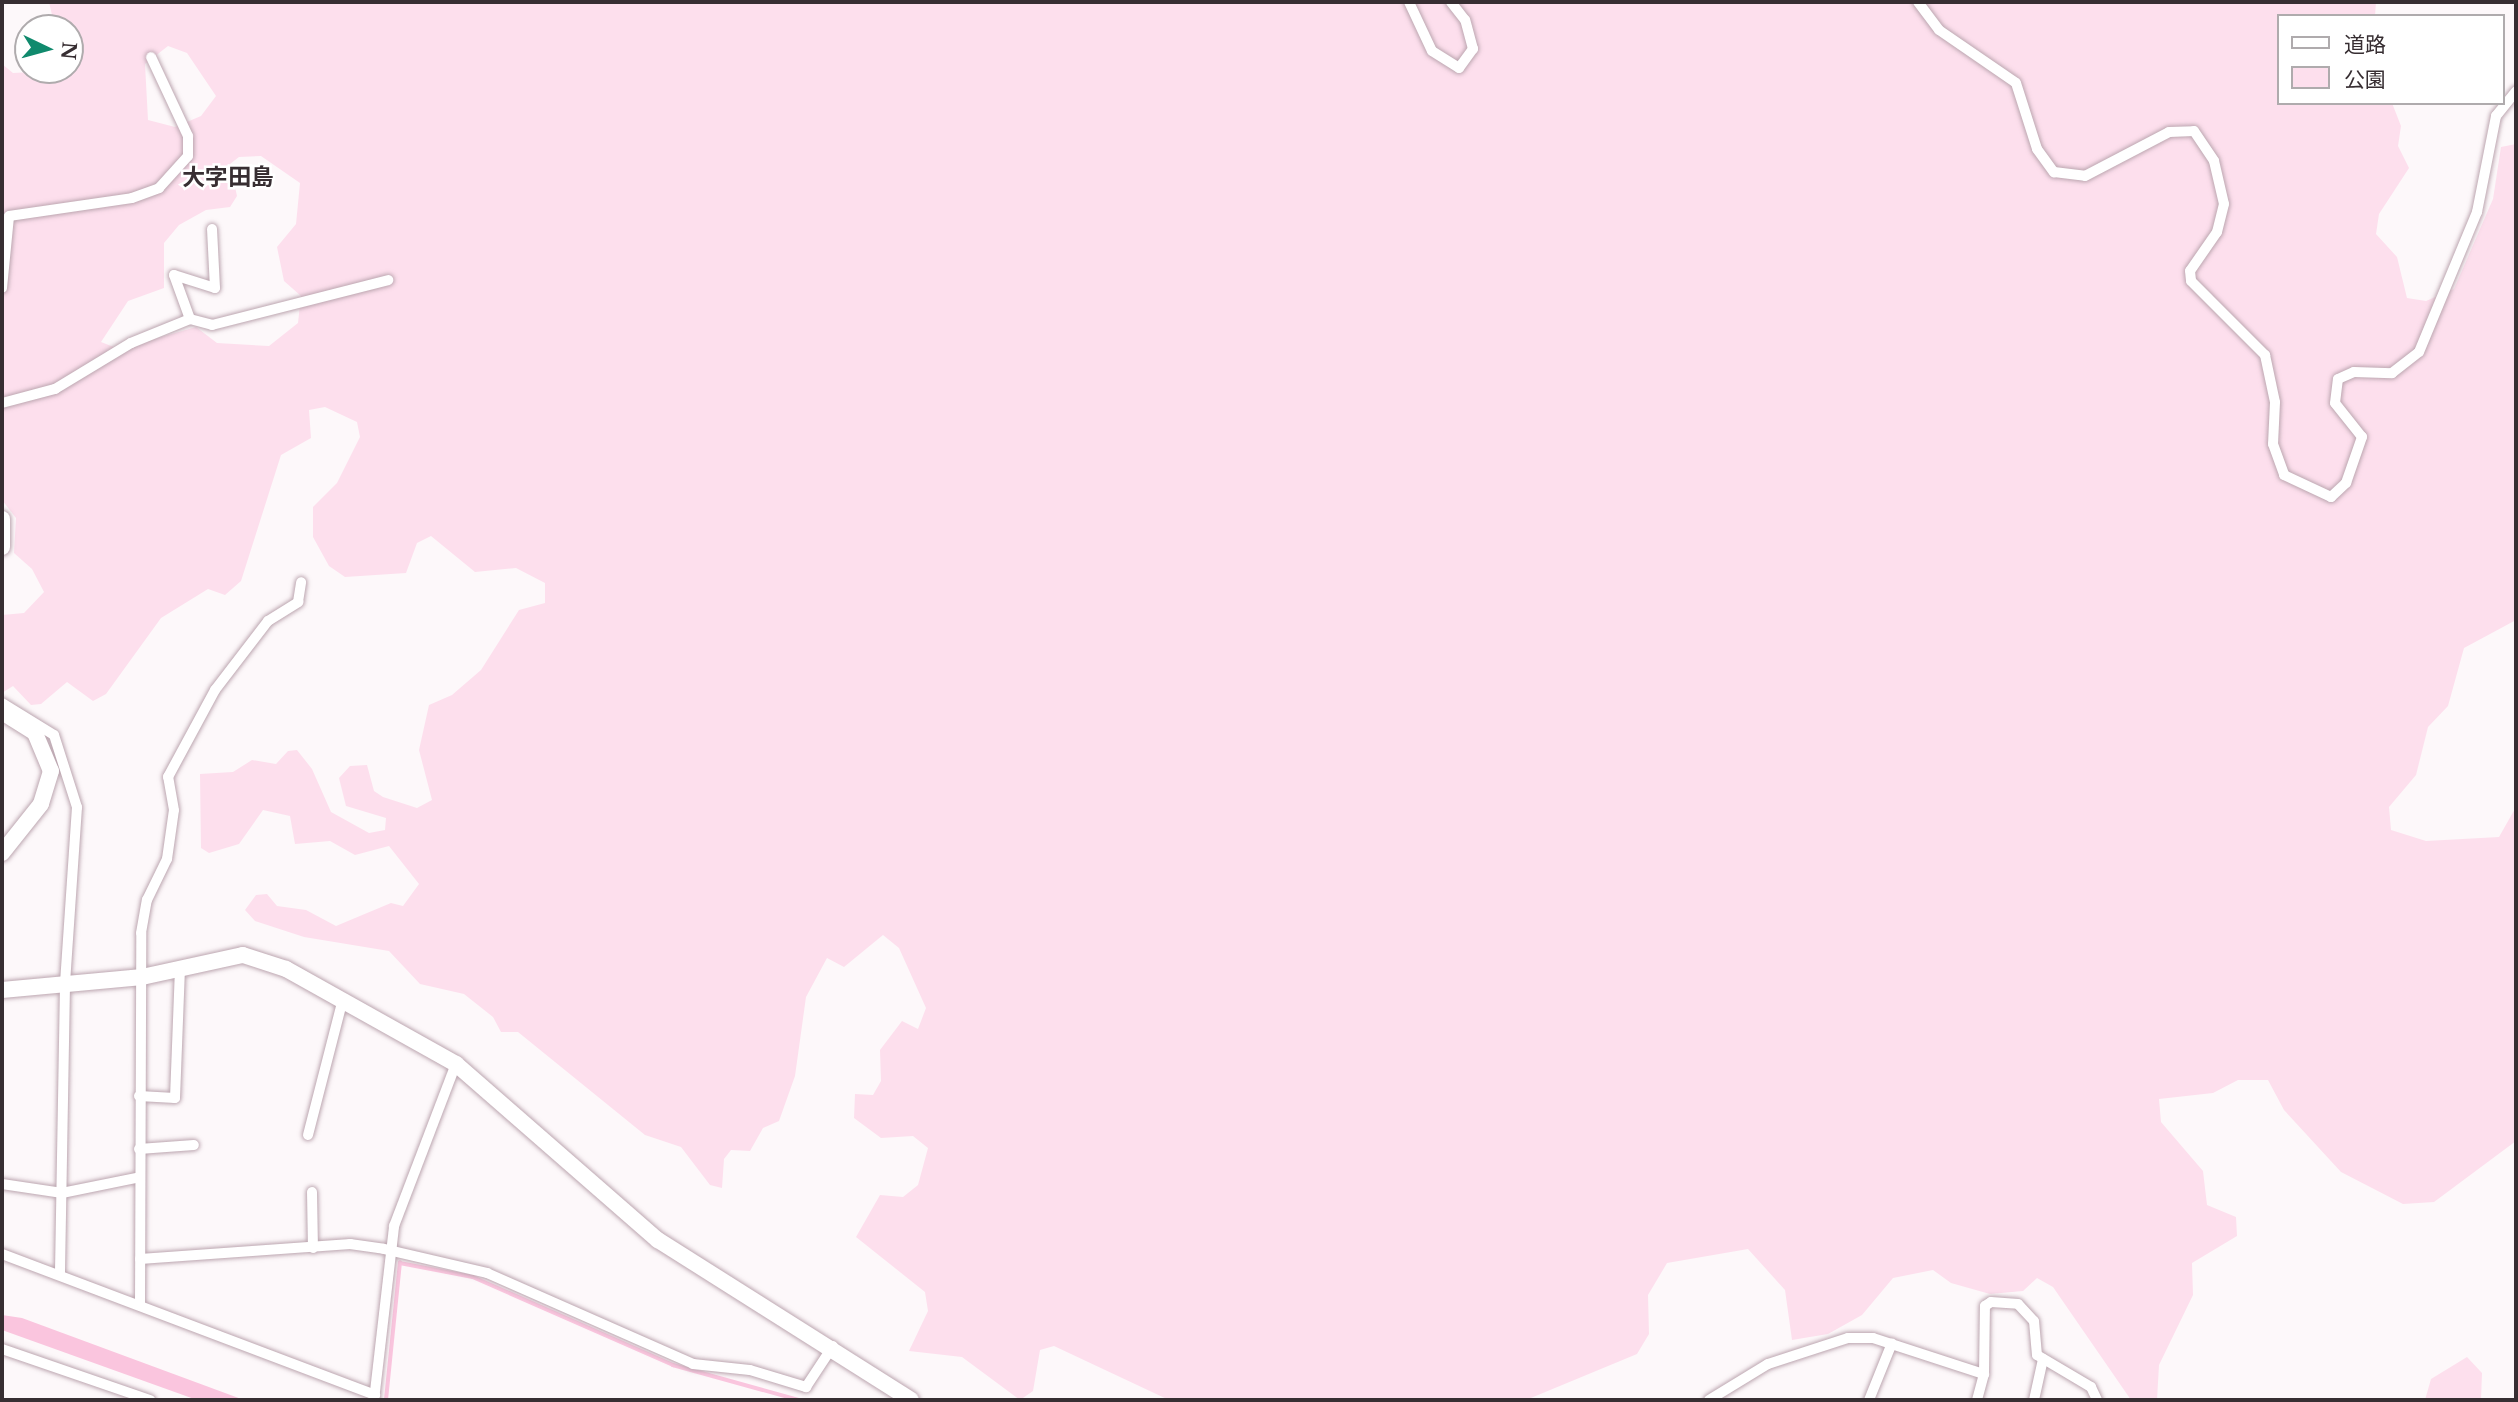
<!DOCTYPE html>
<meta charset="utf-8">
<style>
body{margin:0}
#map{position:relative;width:2518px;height:1402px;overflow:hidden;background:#fdf8fa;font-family:"Libre Baskerville","Noto Sans JP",serif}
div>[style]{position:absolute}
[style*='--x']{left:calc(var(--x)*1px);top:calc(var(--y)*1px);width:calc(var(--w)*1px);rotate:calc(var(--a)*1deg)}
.green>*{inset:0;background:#fddfed}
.water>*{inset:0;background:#fac5de}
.stream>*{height:3.5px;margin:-1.75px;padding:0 1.75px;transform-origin:1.75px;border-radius:1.75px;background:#fac5de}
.roads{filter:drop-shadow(0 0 2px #bca6b0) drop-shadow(0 0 2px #bca6b0)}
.street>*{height:10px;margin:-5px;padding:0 5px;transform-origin:5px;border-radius:5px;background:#fff}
.secondary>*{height:16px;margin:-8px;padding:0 8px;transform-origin:8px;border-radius:8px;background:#fff}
span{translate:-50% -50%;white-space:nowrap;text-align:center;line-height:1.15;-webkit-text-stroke:5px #fff;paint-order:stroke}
.quarter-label{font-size:23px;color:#372e32;font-weight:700}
.frame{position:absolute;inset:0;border:4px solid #372e32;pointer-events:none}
.legend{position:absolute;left:2277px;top:14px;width:228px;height:91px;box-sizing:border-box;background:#fff;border:2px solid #afabad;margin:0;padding:9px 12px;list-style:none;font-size:21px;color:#372e32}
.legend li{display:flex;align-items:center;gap:14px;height:35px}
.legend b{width:35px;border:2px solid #afabad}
.north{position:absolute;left:14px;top:14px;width:70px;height:70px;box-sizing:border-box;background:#fff;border:2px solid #afabad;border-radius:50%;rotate:95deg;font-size:19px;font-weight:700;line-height:28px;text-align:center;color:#372e32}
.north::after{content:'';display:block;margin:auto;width:24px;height:32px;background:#108a6d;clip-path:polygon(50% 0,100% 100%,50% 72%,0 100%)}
</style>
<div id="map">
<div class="green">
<i style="clip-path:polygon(evenodd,49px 2px,2376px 2px,2375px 16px,2278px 16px,2278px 103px,2392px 103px,2401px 126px,2398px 146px,2409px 168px,2379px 214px,2376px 234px,2397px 257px,2407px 298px,2426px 301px,2454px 289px,2493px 199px,2501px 147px,2516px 144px,2516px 620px,2464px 648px,2448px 706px,2428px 727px,2416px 775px,2389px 807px,2391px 830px,2426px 841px,2499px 837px,2516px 807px,2516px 1141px,2434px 1202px,2403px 1204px,2341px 1172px,2284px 1110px,2268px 1080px,2238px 1080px,2213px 1093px,2159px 1099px,2161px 1122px,2203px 1171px,2207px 1205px,2236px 1217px,2237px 1236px,2192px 1263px,2193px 1295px,2159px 1365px,2157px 1400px,2131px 1400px,2053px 1287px,2037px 1278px,2023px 1291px,1990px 1294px,1951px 1283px,1933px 1270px,1893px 1278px,1862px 1315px,1828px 1334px,1792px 1340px,1785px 1290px,1748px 1249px,1667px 1263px,1648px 1295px,1649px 1334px,1637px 1354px,1526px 1400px,1169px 1400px,1054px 1346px,1040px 1350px,1033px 1391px,1020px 1400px,962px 1357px,909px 1351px,928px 1311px,925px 1292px,856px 1237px,880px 1195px,903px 1197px,918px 1185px,928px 1148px,913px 1136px,881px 1138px,854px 1118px,855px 1094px,873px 1095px,881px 1081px,880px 1050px,902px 1021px,918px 1029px,926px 1008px,899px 948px,883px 935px,844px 967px,827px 958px,806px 997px,795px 1076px,779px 1121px,763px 1128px,750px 1151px,731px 1150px,724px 1159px,722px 1188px,710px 1185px,681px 1147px,645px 1135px,518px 1032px,501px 1032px,493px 1017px,464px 994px,420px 984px,389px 951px,304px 937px,255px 921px,245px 910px,256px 895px,267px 894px,277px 906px,306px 910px,336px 926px,391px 903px,403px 906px,419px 884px,389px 846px,355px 855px,330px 841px,295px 844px,290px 816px,263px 810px,239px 844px,209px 853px,201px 848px,200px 774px,233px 772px,252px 760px,276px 764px,288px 751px,297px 750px,312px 769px,331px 812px,369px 833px,385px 830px,386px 818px,346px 806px,339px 778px,350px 766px,367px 765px,374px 791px,383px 797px,417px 808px,432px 800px,419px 750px,429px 705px,452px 695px,481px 670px,519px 610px,545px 603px,545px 583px,516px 568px,475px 572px,431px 536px,417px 543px,406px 573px,345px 577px,329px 566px,313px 537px,313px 507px,337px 483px,360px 437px,357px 422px,325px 407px,309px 410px,311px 438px,281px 455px,241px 581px,225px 595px,208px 589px,161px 618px,106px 694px,93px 701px,67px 682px,41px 704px,31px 705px,13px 686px,2px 693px,2px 615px,24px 613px,44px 592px,32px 569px,14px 553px,16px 518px,2px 500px,2px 64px,13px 73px,70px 70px,70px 28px,55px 28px,49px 2px,168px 46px,187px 53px,216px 96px,201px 116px,175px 127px,148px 120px,145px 64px,168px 46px,49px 2px,261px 156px,300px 183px,296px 224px,277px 247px,284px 281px,301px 296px,298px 323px,269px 346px,217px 343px,196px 327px,119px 349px,101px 342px,128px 301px,164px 288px,164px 243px,179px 225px,206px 210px,230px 207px,237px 196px,230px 164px,239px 157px,261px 156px)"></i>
<i style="clip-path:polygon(2467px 1357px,2482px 1373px,2481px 1400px,2425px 1400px,2431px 1379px)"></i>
</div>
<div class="water">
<i style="clip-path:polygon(2px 1315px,22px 1318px,244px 1400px,197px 1400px,2px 1330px)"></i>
</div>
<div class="stream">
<i style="--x:386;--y:1400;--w:138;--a:-84.2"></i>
<i style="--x:400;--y:1263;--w:74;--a:10.9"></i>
<i style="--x:473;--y:1277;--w:219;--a:23.7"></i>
<i style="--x:673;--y:1365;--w:131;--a:15.5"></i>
</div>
<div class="roads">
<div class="street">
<i style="--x:1409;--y:2;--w:54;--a:64.9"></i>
<i style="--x:1432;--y:51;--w:32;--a:32"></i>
<i style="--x:1459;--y:68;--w:24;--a:-54"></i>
<i style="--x:1473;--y:49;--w:30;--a:-105"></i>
<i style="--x:1465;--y:20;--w:23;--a:-128"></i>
<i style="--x:1918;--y:2;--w:35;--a:53"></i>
<i style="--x:1939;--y:30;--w:93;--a:34.5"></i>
<i style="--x:2016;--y:83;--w:69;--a:72.3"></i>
<i style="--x:2037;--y:149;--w:29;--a:54"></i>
<i style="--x:2054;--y:172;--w:31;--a:7"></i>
<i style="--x:2085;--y:176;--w:95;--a:-27.6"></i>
<i style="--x:2169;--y:132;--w:25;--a:-2"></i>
<i style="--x:2194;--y:131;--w:36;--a:56"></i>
<i style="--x:2214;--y:161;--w:44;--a:76.9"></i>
<i style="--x:2224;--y:204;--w:29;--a:104"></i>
<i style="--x:2217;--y:232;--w:47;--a:124.7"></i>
<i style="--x:2190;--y:271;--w:10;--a:84"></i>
<i style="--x:2191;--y:281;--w:105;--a:45"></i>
<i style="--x:2265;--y:355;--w:48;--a:78"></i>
<i style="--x:2275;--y:402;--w:42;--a:92.7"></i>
<i style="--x:2273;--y:444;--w:33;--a:70"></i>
<i style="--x:2284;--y:475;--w:52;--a:25.1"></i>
<i style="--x:2331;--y:497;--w:21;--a:-43"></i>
<i style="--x:2346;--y:483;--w:49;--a:-70.8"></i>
<i style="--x:2362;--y:437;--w:43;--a:-128.5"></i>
<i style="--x:2335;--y:403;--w:24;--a:-83"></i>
<i style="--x:2338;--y:379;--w:17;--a:-24"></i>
<i style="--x:2354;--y:372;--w:38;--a:2"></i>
<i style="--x:2392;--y:373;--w:34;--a:-38"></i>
<i style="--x:2419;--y:352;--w:152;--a:-67.5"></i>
<i style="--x:2477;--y:212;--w:98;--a:-78.8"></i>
<i style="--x:2496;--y:116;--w:32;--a:-51"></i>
<i style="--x:212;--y:229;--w:59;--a:87.1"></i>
<i style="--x:215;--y:288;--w:43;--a:-162.4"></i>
<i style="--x:174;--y:275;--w:47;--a:70"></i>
<i style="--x:190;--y:319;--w:23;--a:15"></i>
<i style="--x:212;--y:325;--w:182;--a:-14.3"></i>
<i style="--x:2;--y:288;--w:72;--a:-84.4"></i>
<i style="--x:9;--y:216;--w:124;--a:-8.3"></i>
<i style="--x:132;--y:198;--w:29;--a:-20"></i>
<i style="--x:159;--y:188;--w:43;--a:-47.8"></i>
<i style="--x:188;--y:156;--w:20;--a:-90"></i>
<i style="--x:188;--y:136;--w:87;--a:-115.1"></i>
<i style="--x:2;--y:403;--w:55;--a:-14.8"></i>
<i style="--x:55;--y:389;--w:89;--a:-31.2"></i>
<i style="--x:131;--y:343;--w:64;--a:-22.1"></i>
<i style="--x:2;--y:703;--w:61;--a:31.6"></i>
<i style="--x:54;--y:735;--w:76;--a:72.3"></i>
<i style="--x:77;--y:807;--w:178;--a:93.9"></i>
<i style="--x:65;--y:985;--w:289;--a:91"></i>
<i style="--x:139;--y:1096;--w:36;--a:3"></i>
<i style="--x:175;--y:1098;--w:131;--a:-87.8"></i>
<i style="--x:308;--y:1135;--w:140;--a:-75.6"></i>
<i style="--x:139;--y:1149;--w:55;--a:-4.2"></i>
<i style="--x:2;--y:1184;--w:61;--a:8.5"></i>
<i style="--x:62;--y:1193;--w:76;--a:-11.5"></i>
<i style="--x:312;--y:1192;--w:56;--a:89"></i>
<i style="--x:2;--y:1254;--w:399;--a:20.7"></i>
<i style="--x:140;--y:1259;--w:211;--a:-4.1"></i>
<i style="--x:350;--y:1244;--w:34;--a:8"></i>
<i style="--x:384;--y:1249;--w:106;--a:13.1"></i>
<i style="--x:487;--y:1273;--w:225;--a:23.8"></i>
<i style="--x:693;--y:1364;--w:57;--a:6"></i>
<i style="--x:750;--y:1370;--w:59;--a:16.9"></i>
<i style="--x:806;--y:1387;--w:49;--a:-56.6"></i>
<i style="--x:140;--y:1305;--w:372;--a:-89.8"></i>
<i style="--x:141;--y:933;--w:34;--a:-80"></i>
<i style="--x:147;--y:900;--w:46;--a:-64"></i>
<i style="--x:167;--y:859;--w:49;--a:-81.9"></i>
<i style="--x:174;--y:810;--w:34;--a:-100"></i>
<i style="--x:168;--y:777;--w:99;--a:-61.6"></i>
<i style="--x:215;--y:690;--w:87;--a:-52.5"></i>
<i style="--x:268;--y:621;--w:36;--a:-32"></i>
<i style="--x:298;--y:602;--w:20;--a:-81"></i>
<i style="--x:2;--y:1349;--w:157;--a:19"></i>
<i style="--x:374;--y:1400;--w:175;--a:-83.4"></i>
<i style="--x:394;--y:1226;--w:173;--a:-69.1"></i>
<i style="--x:1709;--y:1400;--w:69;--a:-31.4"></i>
<i style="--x:1768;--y:1364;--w:84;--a:-18"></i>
<i style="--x:1848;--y:1338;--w:25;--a:0"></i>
<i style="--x:1873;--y:1338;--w:117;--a:18"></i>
<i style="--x:1984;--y:1374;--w:68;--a:-89.2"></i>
<i style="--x:1985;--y:1306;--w:7;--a:-34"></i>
<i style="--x:1991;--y:1302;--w:27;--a:4"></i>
<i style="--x:2018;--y:1304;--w:23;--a:47"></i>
<i style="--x:2034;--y:1321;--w:34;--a:85"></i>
<i style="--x:2037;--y:1355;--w:63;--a:30.7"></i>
<i style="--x:2091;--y:1387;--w:14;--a:65"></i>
<i style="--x:1869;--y:1400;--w:61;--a:-68"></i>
<i style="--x:1977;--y:1400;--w:27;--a:-75"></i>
<i style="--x:2034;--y:1400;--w:42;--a:-77.6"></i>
</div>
<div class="secondary">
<i style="--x:2;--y:519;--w:28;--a:90"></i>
<i style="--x:2;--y:712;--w:39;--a:32"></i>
<i style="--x:35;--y:733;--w:41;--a:67.2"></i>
<i style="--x:51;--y:771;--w:34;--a:107"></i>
<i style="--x:41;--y:804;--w:63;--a:128.5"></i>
<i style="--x:2;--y:990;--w:141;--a:-5.3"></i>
<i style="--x:142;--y:977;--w:103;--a:-12.3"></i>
<i style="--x:243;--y:955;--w:45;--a:18"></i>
<i style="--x:286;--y:969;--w:195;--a:29.2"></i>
<i style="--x:456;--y:1064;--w:268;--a:41.1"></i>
<i style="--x:658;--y:1240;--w:299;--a:32.3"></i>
</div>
</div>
<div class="quarter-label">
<span style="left:228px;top:177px">大字田島</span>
</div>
<div class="frame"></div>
<ul class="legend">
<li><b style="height:9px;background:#fff"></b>道路</li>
<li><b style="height:19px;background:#fddfed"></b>公園</li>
</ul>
<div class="north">N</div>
</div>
